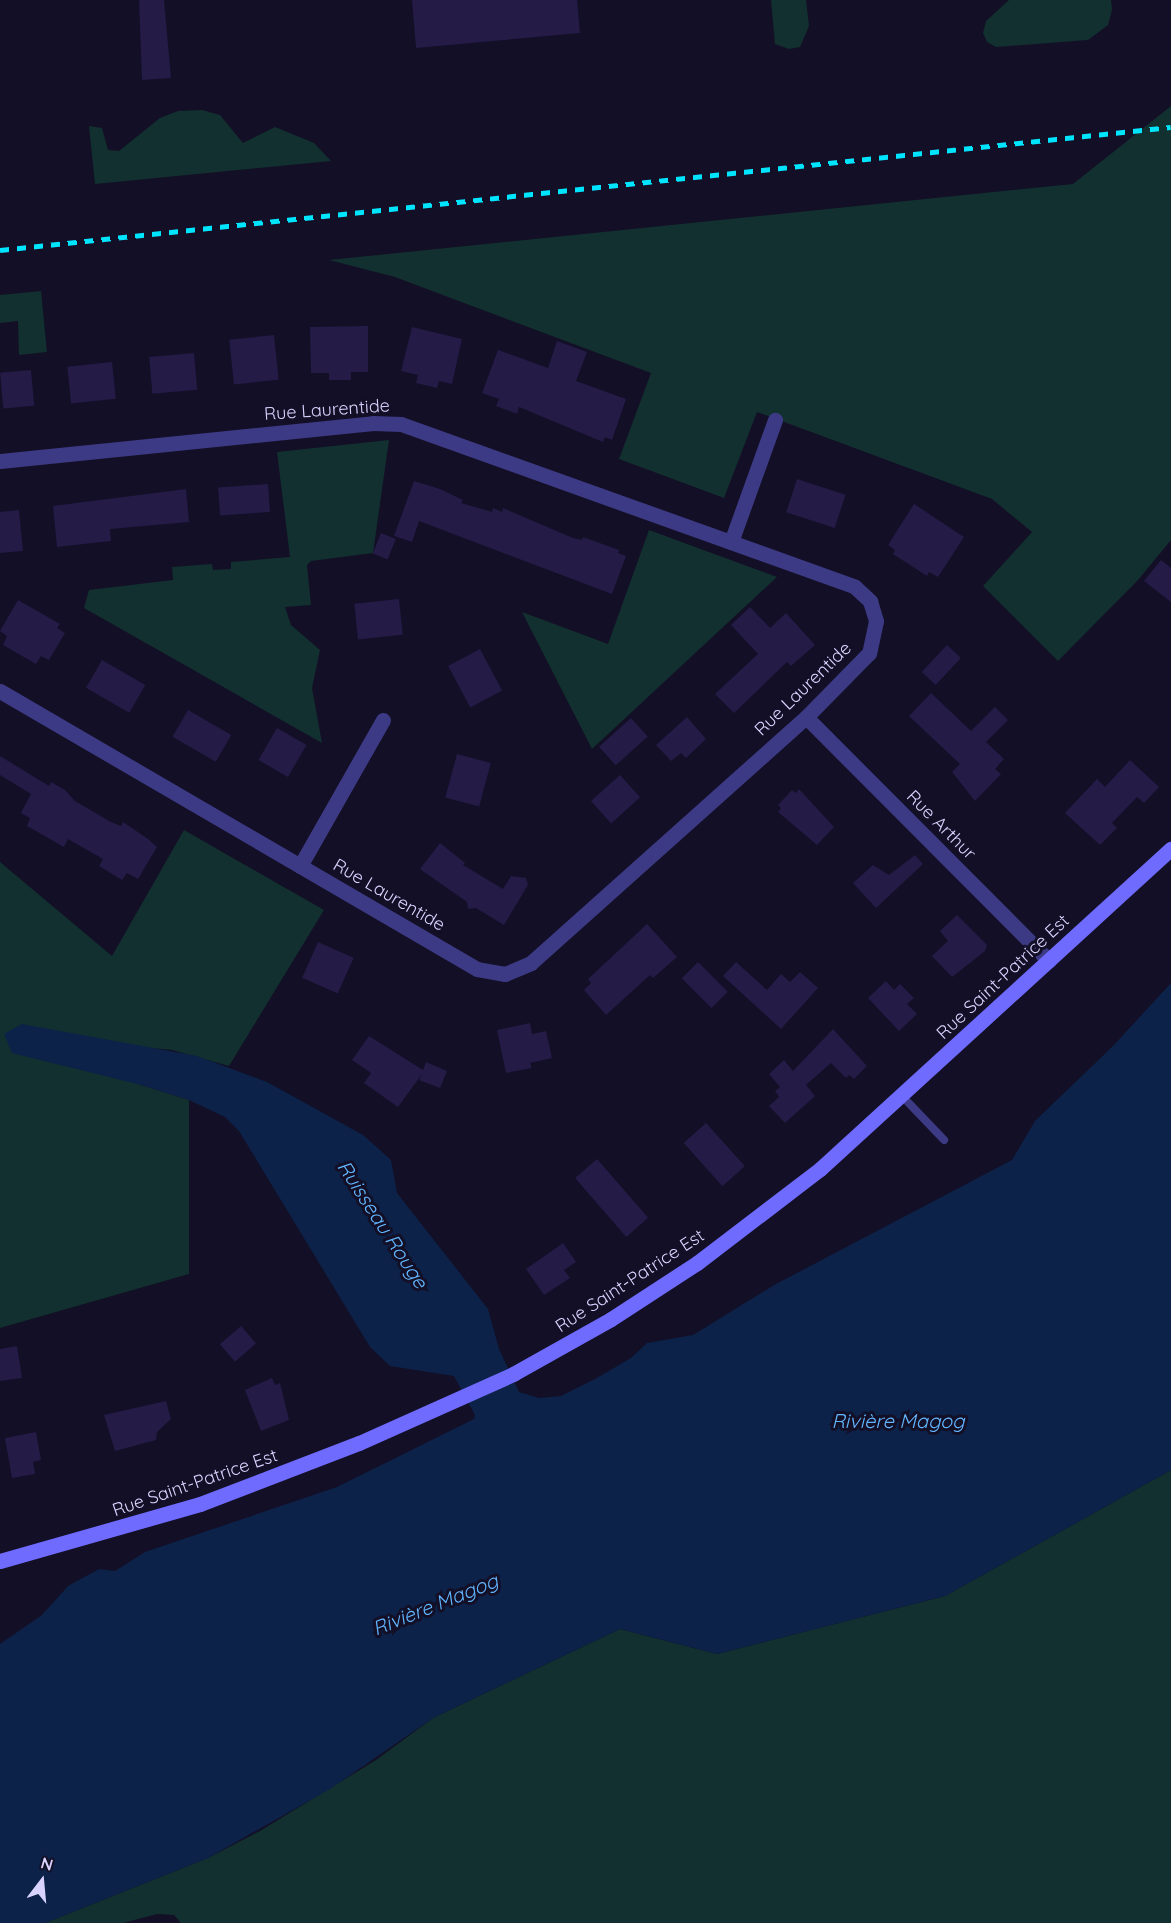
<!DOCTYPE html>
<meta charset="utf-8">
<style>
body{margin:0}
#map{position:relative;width:1171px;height:1923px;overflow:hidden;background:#130f26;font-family:Quicksand,sans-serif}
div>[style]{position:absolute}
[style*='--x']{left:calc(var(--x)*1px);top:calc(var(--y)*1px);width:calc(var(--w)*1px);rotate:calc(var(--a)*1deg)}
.green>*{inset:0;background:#12302f}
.water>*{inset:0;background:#0c2248}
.building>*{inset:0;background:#241b47;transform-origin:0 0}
.lane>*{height:8px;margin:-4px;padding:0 4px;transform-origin:4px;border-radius:4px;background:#3d3a85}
.street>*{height:15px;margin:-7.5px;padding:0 7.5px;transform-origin:7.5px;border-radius:7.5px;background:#3d3a85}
.secondary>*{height:15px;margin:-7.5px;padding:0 7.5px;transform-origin:7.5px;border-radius:7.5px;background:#6f6bff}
.rail>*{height:4.5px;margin-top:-2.25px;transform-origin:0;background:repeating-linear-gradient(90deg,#00e5ff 0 9px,transparent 0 17px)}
span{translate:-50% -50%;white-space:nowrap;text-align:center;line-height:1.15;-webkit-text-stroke:6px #130f26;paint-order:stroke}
.street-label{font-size:18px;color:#d9d4ff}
.water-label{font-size:20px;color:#62b6ff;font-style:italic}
.north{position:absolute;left:12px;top:1851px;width:60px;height:60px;-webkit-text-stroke:4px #130f26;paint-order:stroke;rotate:16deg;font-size:16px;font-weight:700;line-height:24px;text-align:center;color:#d9d4ff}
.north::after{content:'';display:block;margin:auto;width:21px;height:27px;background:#d9d4ff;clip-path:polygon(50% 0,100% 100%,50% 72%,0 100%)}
</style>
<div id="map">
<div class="green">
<i style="clip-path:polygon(771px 0,806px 0,809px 26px,800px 47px,789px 49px,775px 44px)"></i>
<i style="clip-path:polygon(1009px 0,1111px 0,1112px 10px,1108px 25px,1088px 40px,996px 47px,987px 42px,983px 33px,986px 21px)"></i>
<i style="clip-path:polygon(1171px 106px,1171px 540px,1138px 580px,1058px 661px,983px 586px,1032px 532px,992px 499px,757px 412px,724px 498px,619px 459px,651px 373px,395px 277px,329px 260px,1073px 184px)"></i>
<i style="clip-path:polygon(202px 110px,220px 115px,243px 143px,275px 127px,314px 143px,331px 161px,95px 184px,89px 126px,102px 128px,108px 150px,119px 151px,160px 118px,178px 111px)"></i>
<i style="clip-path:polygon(41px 291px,47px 352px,19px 355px,18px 321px,0 323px,0 295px)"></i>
<i style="clip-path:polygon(389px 440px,373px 553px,311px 561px,307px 565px,311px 605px,285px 607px,291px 625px,320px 650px,312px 688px,322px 743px,84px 608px,89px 590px,173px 580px,172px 567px,212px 564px,213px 570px,231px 569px,231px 562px,290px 557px,277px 452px)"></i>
<i style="clip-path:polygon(649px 530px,777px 577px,592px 749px,522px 612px,608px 644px)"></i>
<i style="clip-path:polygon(184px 830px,324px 910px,229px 1066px,172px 1050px,131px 1046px,141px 1085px,189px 1100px,189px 1274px,0 1328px,0 862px,112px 956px)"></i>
<i style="clip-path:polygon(1171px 1470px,1171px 1923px,181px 1923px,174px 1915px,157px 1914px,123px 1923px,45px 1923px,208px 1858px,260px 1831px,376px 1760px,433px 1718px,620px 1629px,717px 1654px,945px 1596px)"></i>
</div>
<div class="water">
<i style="clip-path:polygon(1171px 983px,1171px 1470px,945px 1596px,717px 1654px,620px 1629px,433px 1718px,330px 1789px,208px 1858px,45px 1923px,0 1923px,0 1644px,42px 1615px,68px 1586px,99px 1569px,115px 1571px,145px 1552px,337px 1487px,474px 1419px,475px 1415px,454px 1376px,390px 1366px,370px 1347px,239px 1131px,225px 1117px,189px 1100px,141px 1085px,12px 1053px,4px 1034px,22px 1024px,197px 1056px,267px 1082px,363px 1135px,391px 1160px,397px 1193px,488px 1309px,499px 1349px,519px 1392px,539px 1398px,561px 1396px,595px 1379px,631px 1358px,647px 1343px,693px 1335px,776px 1284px,1012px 1160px,1035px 1121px,1113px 1046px)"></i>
</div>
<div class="building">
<i style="clip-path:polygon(139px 0,164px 0,171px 78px,142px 80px)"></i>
<i style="clip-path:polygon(412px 0,577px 0,580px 33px,416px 48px)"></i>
<i style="clip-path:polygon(368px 326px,368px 372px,351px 372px,351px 380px,329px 380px,329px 373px,311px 373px,310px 327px)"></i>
<i style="clip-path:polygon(412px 327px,462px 339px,452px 384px,439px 381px,437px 388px,416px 383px,418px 375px,401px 371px)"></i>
<i style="left:274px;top:335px;width:45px;height:45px;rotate:84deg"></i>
<i style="clip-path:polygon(557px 341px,587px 352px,576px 381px,626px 399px,612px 440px,605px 437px,603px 442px,519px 407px,517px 414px,496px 406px,499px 399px,482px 393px,498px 350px,548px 368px)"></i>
<i style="left:194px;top:353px;width:37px;height:45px;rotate:85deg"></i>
<i style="left:112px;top:362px;width:37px;height:45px;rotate:84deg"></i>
<i style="left:31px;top:370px;width:36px;height:31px;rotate:85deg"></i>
<i style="left:797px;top:479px;width:51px;height:35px;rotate:18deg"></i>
<i style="clip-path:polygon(414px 481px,440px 489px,463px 500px,461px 503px,492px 512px,493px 508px,502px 512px,503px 508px,573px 538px,582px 540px,583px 537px,619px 550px,618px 553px,626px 556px,612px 594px,419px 521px,412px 542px,394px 536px)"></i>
<i style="left:268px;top:484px;width:28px;height:50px;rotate:86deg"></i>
<i style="clip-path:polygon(186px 489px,189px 522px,110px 529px,111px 541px,57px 547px,53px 506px)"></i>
<i style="clip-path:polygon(914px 504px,964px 537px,938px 577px,929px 572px,927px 576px,893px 554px,895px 550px,888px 545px)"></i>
<i style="clip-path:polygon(19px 510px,23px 551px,0 553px,0 512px)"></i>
<i style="left:381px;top:533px;width:16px;height:22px;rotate:22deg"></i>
<i style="clip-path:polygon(1161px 560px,1171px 568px,1171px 602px,1144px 581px)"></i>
<i style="left:399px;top:599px;width:36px;height:45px;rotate:84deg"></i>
<i style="clip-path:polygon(18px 600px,60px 624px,57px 628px,65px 633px,49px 660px,41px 656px,36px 664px,3px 645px,7px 636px,0 631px)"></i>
<i style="clip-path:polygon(750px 607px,770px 628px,786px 613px,815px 645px,791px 666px,787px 662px,734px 713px,715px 694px,758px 654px,731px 625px)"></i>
<i style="left:947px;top:645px;width:19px;height:37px;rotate:43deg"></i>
<i style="left:480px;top:649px;width:47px;height:36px;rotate:62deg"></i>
<i style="left:102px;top:660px;width:50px;height:32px;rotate:30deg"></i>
<i style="clip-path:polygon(931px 693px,971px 731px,995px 707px,1008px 720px,986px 742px,1004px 759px,995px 769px,1001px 774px,975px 801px,952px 772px,960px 764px,909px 716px)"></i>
<i style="left:188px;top:710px;width:50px;height:31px;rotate:30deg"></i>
<i style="clip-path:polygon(687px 717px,706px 739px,686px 758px,681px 753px,671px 761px,656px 745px)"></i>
<i style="left:631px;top:718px;width:25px;height:43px;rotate:48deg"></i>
<i style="left:277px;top:728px;width:34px;height:37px;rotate:30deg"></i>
<i style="left:457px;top:754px;width:35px;height:45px;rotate:15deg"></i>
<i style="clip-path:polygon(0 756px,49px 786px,51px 782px,65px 790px,75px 801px,111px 822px,121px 826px,123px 822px,148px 839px,157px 847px,138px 879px,127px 873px,122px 880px,99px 866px,103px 859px,68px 839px,64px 847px,27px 826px,30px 818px,21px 813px,31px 794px,0 775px)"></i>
<i style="clip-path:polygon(1130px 760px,1159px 787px,1144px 803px,1137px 797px,1112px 823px,1117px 828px,1100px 845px,1065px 813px,1097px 779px,1105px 787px)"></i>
<i style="left:620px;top:775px;width:30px;height:39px;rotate:48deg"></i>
<i style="clip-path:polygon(799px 789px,834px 827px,817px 845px,778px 812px,781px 808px,778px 805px,792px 790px,796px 793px)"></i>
<i style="clip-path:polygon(440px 843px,465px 863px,463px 865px,503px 889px,511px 876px,526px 878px,528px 885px,504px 925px,476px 908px,468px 909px,467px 902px,420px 869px)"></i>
<i style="clip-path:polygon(915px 855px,923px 864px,876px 908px,853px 883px,873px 865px,889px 875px)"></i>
<i style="clip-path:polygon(957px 915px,987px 945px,985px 951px,952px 977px,932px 956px,948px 941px,940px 931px)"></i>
<i style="clip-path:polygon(647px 924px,677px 957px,653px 978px,650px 975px,606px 1015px,584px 990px,591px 983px,588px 979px)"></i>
<i style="left:318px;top:942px;width:39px;height:39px;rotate:24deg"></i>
<i style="left:698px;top:962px;width:42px;height:23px;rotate:45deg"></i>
<i style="clip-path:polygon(736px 962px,767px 990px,781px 974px,790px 982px,800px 972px,818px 988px,781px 1029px,723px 976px)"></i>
<i style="clip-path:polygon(886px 981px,894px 990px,900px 984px,914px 998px,907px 1004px,917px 1014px,899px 1031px,868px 998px)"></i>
<i style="clip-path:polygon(530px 1023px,532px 1034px,546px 1031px,552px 1058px,530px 1063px,532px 1068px,506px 1073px,497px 1030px)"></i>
<i style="clip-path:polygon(833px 1029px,867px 1066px,854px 1079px,849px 1075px,846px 1078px,831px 1063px,806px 1085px,815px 1096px,785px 1123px,769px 1106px,779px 1097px,775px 1091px,780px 1087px,769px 1074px,784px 1060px,793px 1071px)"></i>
<i style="clip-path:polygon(369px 1036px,423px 1070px,426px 1062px,447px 1071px,440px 1088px,419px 1080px,422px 1074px,398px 1107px,364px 1083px,371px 1073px,352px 1060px)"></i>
<i style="left:706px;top:1123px;width:58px;height:30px;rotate:48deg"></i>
<i style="left:597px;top:1159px;width:78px;height:29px;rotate:49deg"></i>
<i style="clip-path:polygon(563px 1243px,576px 1262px,564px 1270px,570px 1278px,544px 1295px,526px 1269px)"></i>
<i style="left:241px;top:1326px;width:23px;height:28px;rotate:49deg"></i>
<i style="clip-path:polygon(17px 1346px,22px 1378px,0 1381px,0 1349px)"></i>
<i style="clip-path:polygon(272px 1378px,275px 1385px,280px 1383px,289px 1420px,261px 1431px,245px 1390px)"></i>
<i style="clip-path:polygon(166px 1401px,171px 1419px,157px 1432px,156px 1440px,115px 1451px,104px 1415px)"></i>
<i style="clip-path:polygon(36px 1432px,41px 1460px,33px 1462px,35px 1474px,12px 1478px,5px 1438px)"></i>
</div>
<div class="lane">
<i style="--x:902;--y:1096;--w:61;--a:46.3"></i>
</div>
<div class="street">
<i style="--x:0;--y:461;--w:375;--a:-5.8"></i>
<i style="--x:373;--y:423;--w:28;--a:2"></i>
<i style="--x:401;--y:424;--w:482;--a:19.7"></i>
<i style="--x:855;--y:587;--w:21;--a:43"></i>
<i style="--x:870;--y:601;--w:21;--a:73"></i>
<i style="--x:876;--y:621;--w:33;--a:102"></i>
<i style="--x:869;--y:653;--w:90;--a:134.5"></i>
<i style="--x:806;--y:717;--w:369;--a:138.2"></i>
<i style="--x:531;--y:963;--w:28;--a:157"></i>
<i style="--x:505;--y:974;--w:28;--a:-170"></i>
<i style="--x:477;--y:969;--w:552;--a:-149.77"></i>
<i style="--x:731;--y:542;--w:130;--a:-70.2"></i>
<i style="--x:806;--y:717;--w:344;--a:45.1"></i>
<i style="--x:300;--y:866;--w:168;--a:-60.4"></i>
</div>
<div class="secondary">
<i style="--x:0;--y:1561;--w:208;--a:-15.9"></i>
<i style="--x:200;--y:1504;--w:170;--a:-21"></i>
<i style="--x:359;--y:1443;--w:169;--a:-24.1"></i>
<i style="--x:513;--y:1374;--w:112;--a:-29.3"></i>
<i style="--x:611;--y:1319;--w:103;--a:-33.1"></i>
<i style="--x:697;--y:1263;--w:155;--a:-37.4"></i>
<i style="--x:820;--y:1169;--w:475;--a:-42.4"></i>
</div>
<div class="rail">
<i style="--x:0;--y:250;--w:1177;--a:-6"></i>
</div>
<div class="street-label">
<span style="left:327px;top:410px;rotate:-4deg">Rue Laurentide</span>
<span style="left:803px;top:689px;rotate:-44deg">Rue Laurentide</span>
<span style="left:941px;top:825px;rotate:45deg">Rue Arthur</span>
<span style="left:389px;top:895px;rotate:30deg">Rue Laurentide</span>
<span style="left:1003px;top:977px;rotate:-43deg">Rue Saint-Patrice Est</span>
<span style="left:630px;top:1281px;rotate:-33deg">Rue Saint-Patrice Est</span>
<span style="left:195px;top:1483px;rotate:-19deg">Rue Saint-Patrice Est</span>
</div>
<div class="water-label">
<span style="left:383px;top:1224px;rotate:57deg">Ruisseau Rouge</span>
<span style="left:898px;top:1420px">Rivière Magog</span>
<span style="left:435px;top:1604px;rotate:-22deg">Rivière Magog</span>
</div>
<div class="north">N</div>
</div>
